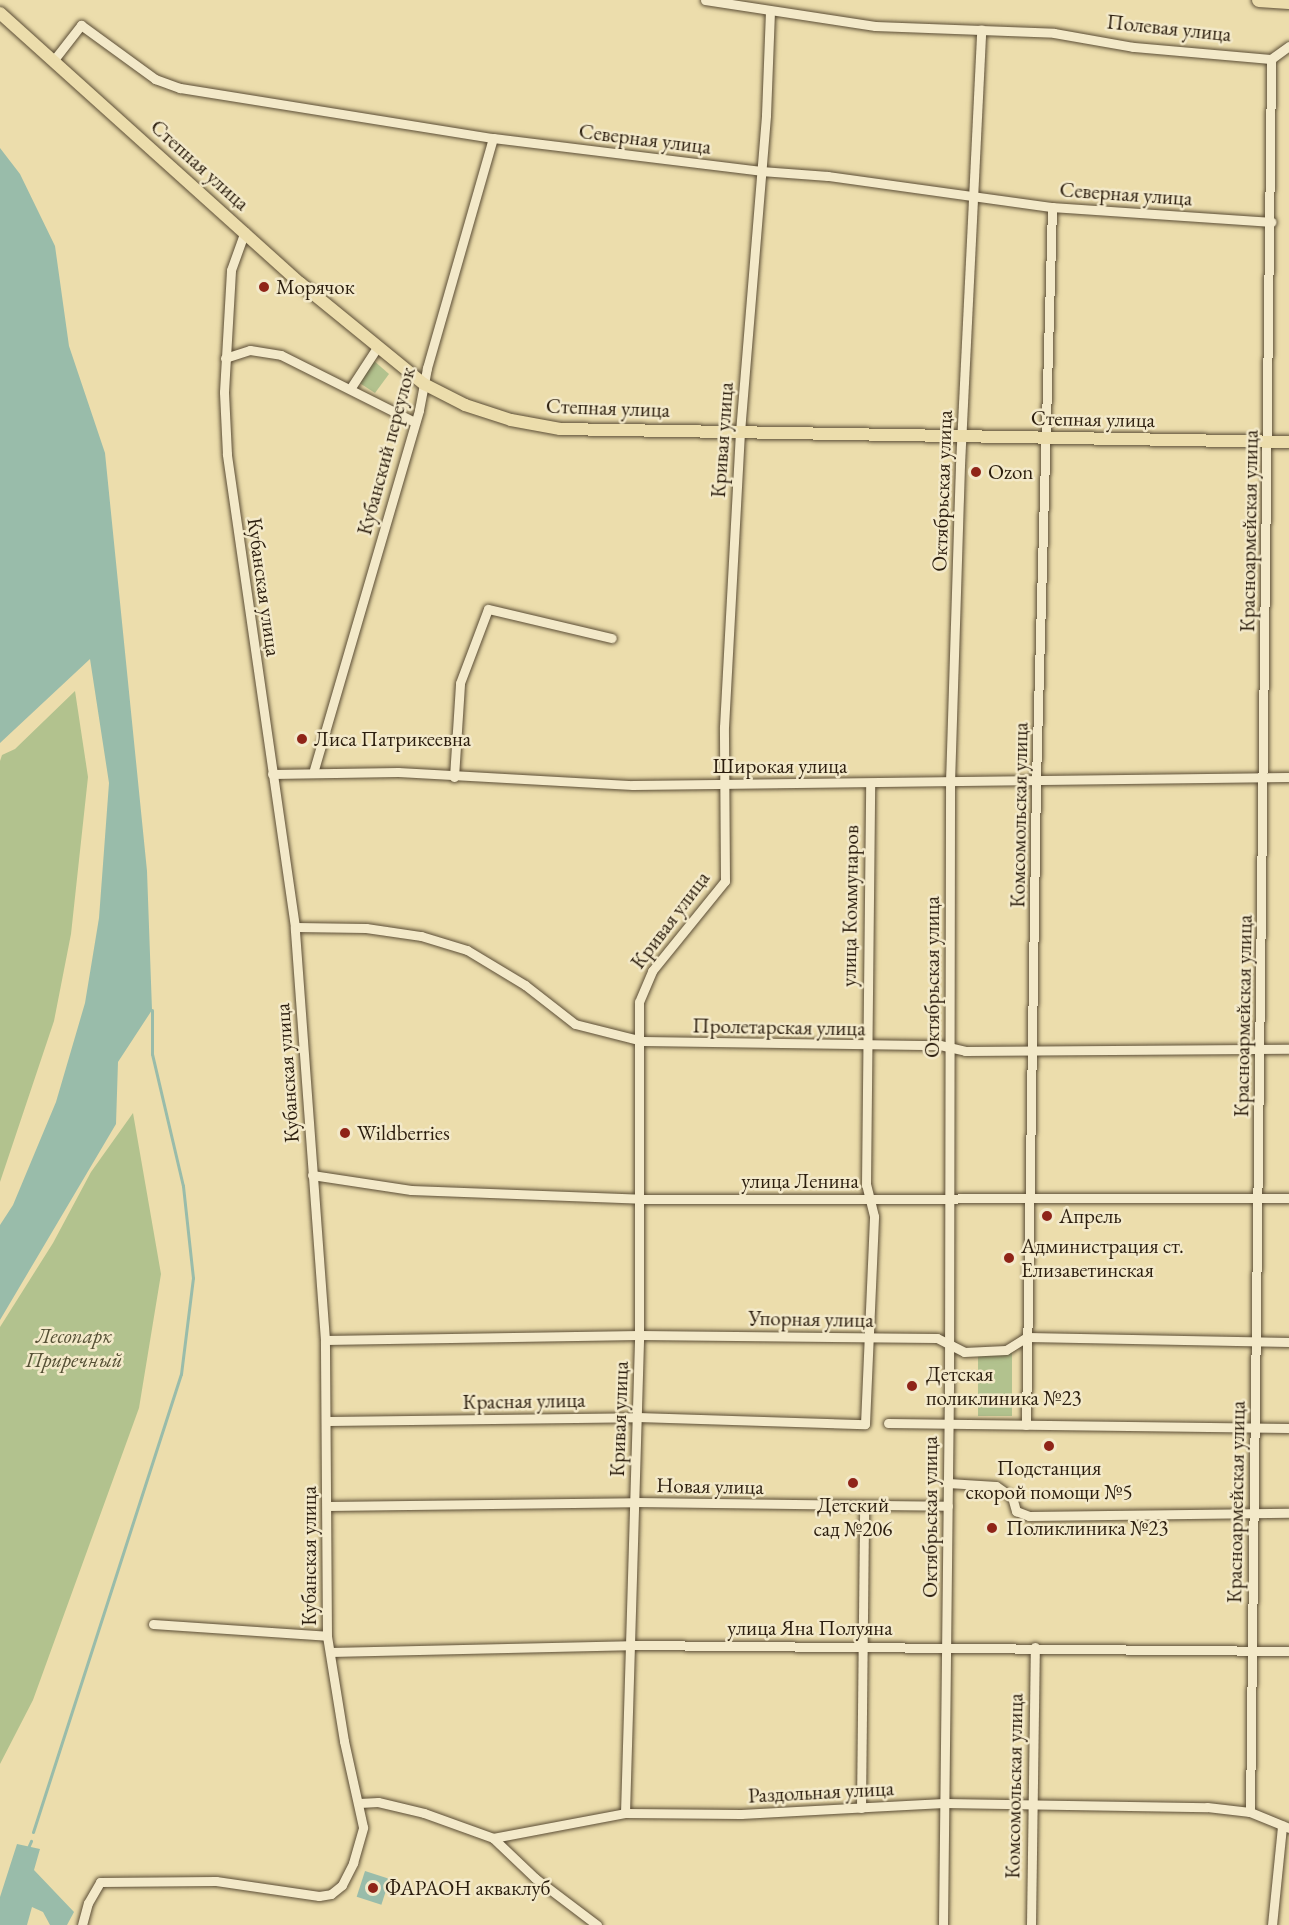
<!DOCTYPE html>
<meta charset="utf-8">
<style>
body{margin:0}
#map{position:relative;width:1289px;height:1925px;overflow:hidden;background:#ecddac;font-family:"EB Garamond",serif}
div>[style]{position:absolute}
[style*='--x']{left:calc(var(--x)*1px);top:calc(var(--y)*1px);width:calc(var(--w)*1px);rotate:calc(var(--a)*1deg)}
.green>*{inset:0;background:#b2c28e;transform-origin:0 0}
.water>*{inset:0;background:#99bcaa;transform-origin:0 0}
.stream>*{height:3px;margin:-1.5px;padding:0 1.5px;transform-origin:1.5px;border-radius:1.5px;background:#99bcaa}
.roads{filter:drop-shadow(0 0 2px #5b4d35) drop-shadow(0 0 2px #5b4d35)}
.minor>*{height:9px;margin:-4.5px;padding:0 4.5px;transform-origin:4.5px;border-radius:4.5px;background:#f3e9c9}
.major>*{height:12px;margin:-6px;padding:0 6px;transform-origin:6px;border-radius:6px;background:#ecddac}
.highway>*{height:14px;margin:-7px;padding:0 7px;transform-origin:7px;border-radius:7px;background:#ecddac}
.dots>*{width:16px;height:16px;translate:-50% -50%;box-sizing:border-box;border:3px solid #f3e9c9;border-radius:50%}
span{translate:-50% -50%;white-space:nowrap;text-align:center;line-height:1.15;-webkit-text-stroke:5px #f3e9c9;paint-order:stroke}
.street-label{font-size:21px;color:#2b1d0d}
.poi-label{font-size:21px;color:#2b1d0d}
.left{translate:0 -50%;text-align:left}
.park-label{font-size:21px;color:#544f34;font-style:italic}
</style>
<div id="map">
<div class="green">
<i style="clip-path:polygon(373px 360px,389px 374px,375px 393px,358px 382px)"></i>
<i style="clip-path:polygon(75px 691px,88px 777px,71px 934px,54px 1021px,0 1182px,0 761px,2px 755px,15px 749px)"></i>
<i style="clip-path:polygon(133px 1113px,161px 1274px,139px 1408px,33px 1700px,0 1764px,0 1327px,53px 1243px,91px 1172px)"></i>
<i style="left:978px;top:1352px;width:34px;height:64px"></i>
</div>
<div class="water">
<i style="clip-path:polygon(0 148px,20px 174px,55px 246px,69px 346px,105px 453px,147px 871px,152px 1010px,118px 1062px,116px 1124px,0 1320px,0 1225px,13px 1205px,56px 1102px,85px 1003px,99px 918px,109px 783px,90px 659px,0 743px)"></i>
<i style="clip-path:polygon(17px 1844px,40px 1849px,34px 1870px,74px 1912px,67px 1925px,50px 1925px,43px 1912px,32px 1907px,27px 1925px,0 1925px,0 1897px)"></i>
<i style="left:365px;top:1871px;width:26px;height:27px;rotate:18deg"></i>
</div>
<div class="stream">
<i style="--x:33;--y:1832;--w:481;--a:-72.1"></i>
<i style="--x:181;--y:1374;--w:97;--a:-82.9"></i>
<i style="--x:193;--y:1278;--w:93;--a:-96.2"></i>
<i style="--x:183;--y:1186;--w:136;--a:-103.2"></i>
<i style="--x:152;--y:1054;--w:44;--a:-90"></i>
<i style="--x:27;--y:1850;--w:10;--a:-66"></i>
</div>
<div class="roads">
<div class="minor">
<i style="--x:705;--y:0;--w:172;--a:8.7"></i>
<i style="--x:875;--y:26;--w:179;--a:2.2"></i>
<i style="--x:1054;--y:33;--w:80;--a:10"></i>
<i style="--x:1133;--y:47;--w:139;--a:5"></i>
<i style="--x:53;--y:61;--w:46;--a:-52.1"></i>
<i style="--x:81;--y:25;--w:92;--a:36.1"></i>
<i style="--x:155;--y:79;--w:27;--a:20"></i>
<i style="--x:180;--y:88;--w:317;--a:9.1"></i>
<i style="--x:493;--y:138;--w:270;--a:7"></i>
<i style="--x:761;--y:171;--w:67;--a:4.3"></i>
<i style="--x:828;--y:176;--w:226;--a:7.9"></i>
<i style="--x:1052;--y:207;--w:220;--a:3.9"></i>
<i style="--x:225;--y:358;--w:26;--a:-18"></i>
<i style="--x:250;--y:350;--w:31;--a:9"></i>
<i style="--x:281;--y:355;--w:150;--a:26.6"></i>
<i style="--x:350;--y:389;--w:51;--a:-56.9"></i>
<i style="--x:313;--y:773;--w:378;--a:-73.7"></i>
<i style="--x:419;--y:410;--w:43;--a:-79.2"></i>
<i style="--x:427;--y:368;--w:239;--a:-74"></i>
<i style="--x:272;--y:774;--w:126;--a:-0.9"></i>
<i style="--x:398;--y:772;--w:235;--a:3.2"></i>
<i style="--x:633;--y:785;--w:656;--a:-0.7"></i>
<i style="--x:454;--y:777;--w:94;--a:-86.3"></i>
<i style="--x:460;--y:683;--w:79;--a:-69.3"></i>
<i style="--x:488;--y:609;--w:127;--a:13.2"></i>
<i style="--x:295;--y:927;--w:71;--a:0.8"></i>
<i style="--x:366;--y:928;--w:56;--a:8.3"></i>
<i style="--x:421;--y:936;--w:48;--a:16.9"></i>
<i style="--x:467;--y:950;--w:68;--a:31.1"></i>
<i style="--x:525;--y:985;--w:63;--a:38"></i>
<i style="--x:575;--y:1024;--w:69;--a:14.2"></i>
<i style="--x:642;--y:1041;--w:298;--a:0.8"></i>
<i style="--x:940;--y:1045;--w:26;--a:13"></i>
<i style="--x:965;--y:1051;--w:324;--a:-0.4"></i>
<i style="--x:312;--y:1175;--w:100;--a:8.6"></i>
<i style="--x:411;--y:1190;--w:230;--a:2.2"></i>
<i style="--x:641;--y:1199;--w:648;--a:-0.09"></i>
<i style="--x:325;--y:1340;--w:314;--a:-0.9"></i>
<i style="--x:639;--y:1335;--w:298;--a:0.6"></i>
<i style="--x:937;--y:1338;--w:30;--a:27"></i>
<i style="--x:964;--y:1352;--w:42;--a:-2.7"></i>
<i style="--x:1006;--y:1350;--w:25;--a:-32"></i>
<i style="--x:1027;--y:1337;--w:262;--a:1.1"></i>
<i style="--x:328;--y:1421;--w:309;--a:-0.7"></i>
<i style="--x:637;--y:1417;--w:228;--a:1.8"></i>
<i style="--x:865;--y:1424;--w:208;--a:-87.5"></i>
<i style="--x:874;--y:1216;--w:32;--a:-104"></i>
<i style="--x:866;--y:1185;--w:401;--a:-89.4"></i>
<i style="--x:888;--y:1423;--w:401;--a:0.7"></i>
<i style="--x:1026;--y:1425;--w:645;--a:-89.11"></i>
<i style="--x:1036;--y:780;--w:573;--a:-88.4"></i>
<i style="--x:948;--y:1483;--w:48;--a:3.6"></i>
<i style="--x:996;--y:1486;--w:19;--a:35"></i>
<i style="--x:1012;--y:1497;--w:15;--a:74"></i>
<i style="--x:1016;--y:1511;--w:14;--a:21"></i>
<i style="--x:1029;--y:1516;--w:260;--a:-0.7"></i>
<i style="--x:327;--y:1506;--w:307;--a:-0.7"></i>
<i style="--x:634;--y:1502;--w:314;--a:0.7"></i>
<i style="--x:153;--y:1624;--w:174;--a:3.9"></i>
<i style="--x:330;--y:1652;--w:299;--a:-1.3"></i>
<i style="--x:629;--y:1645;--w:660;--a:0.52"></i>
<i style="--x:359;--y:1803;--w:19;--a:-3"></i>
<i style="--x:378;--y:1802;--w:47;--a:13.4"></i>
<i style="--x:424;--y:1813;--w:73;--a:19.9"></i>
<i style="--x:493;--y:1838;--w:134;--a:-10.7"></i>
<i style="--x:625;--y:1813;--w:116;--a:0.5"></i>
<i style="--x:741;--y:1814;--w:203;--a:-3.1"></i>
<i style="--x:944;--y:1803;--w:263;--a:0.9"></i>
<i style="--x:1207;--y:1807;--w:43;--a:6.6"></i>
<i style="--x:1250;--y:1812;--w:42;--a:22.3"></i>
<i style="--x:861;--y:1808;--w:302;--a:-89.4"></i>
<i style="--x:1250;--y:1812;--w:1753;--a:-89.31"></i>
<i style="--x:1271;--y:59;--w:22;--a:-36"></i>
<i style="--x:625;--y:1813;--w:478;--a:-88.3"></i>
<i style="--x:639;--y:1335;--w:333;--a:-90"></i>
<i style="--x:639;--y:1002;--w:34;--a:-67"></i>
<i style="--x:652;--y:971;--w:116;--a:-51"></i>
<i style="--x:725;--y:881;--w:154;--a:-90.4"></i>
<i style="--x:724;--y:727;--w:295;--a:-86.9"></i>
<i style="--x:740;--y:432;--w:318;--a:-85.3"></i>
<i style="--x:766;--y:115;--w:103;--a:-87.8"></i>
<i style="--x:493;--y:1838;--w:58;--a:43.6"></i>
<i style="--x:535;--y:1878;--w:78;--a:37.2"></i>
<i style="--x:82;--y:1925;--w:23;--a:-75"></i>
<i style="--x:88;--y:1903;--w:24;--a:-60"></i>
<i style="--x:100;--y:1882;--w:116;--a:-0.5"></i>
<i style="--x:216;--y:1881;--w:104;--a:8.3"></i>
<i style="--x:319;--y:1896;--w:12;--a:-9"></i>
<i style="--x:331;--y:1894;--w:14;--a:-39"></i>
<i style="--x:342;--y:1885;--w:25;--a:-63"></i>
<i style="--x:353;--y:1863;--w:37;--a:-74"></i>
<i style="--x:363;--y:1827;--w:88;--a:-102.5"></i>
<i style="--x:344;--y:1741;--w:106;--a:-99.2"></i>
<i style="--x:327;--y:1636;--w:296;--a:-90.4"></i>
<i style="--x:325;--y:1340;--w:414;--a:-94.2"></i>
<i style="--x:295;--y:927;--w:478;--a:-98.2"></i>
<i style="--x:227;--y:454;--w:62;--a:-92.8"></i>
<i style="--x:224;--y:392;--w:122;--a:-86.7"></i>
<i style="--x:231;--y:270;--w:41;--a:-70.3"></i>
<i style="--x:943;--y:1925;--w:540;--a:-89.36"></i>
<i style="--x:949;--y:1385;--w:602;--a:-89.9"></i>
<i style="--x:950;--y:783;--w:318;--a:-88.2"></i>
<i style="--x:960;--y:465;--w:436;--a:-87.2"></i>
<i style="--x:1031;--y:1925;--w:278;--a:-89.2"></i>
<i style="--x:1272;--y:1925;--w:100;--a:-84.2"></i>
</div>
<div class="major">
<i style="--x:0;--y:13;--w:404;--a:42"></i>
<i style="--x:300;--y:283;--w:160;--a:39.2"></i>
<i style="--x:424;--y:384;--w:46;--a:27.1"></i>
<i style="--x:465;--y:405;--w:48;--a:18.1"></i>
<i style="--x:511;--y:420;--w:50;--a:10.4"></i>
<i style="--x:560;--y:429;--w:729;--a:1.02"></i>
</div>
<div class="highway">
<i style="--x:1259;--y:0;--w:30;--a:4"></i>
</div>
</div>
<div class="dots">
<i style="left:264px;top:287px;background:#8f2418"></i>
<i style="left:976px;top:472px;background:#8f2418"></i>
<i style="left:302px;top:739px;background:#8f2418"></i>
<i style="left:345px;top:1133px;background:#8f2418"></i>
<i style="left:1047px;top:1216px;background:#8f2418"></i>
<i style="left:1009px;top:1258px;background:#8f2418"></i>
<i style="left:912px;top:1386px;background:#8f2418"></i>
<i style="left:1049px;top:1446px;background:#8f2418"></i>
<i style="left:853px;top:1483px;background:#8f2418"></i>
<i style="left:992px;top:1528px;background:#8f2418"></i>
<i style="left:373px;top:1888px;background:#8f2418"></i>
</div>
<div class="street-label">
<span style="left:1169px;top:28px;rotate:6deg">Полевая улица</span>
<span style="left:645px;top:139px;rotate:7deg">Северная улица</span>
<span style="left:200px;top:165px;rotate:42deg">Степная улица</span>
<span style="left:1126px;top:194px;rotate:4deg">Северная улица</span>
<span style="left:608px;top:408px;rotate:2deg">Степная улица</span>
<span style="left:1093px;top:419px;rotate:1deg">Степная улица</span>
<span style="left:722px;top:440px;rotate:-86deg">Кривая улица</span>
<span style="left:386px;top:451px;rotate:-75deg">Кубанский переулок</span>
<span style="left:942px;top:491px;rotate:-88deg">Октябрьская улица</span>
<span style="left:1249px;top:531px;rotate:-89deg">Красноармейская улица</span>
<span style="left:264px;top:587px;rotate:82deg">Кубанская улица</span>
<span style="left:780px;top:766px">Широкая улица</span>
<span style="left:1019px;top:815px;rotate:-89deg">Комсомольская улица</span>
<span style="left:850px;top:906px;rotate:-89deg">улица Коммунаров</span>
<span style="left:670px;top:920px;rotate:-53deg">Кривая улица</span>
<span style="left:932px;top:977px;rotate:-90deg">Октябрьская улица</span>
<span style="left:1243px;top:1016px;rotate:-89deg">Красноармейская улица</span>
<span style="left:779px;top:1027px;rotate:1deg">Пролетарская улица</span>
<span style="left:287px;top:1073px;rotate:-94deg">Кубанская улица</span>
<span style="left:800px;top:1181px">улица Ленина</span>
<span style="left:811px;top:1319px;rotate:1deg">Упорная улица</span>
<span style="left:524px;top:1401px;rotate:-1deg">Красная улица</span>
<span style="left:619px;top:1419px;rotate:-88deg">Кривая улица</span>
<span style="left:710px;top:1486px;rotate:1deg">Новая улица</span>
<span style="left:1236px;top:1502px;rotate:-89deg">Красноармейская улица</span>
<span style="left:930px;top:1517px;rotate:-90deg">Октябрьская улица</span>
<span style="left:309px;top:1556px;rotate:-90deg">Кубанская улица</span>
<span style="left:810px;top:1628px">улица Яна Полуяна</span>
<span style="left:1014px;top:1786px;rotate:-89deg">Комсомольская улица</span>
<span style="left:821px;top:1792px;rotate:-3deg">Раздольная улица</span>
</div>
<div class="poi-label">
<span class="left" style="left:276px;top:287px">Морячок</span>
<span class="left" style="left:988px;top:472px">Ozon</span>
<span class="left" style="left:314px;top:739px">Лиса Патрикеевна</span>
<span class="left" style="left:357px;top:1133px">Wildberries</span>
<span class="left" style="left:1059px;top:1216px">Апрель</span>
<span class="left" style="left:1021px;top:1258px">Администрация ст.<br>Елизаветинская</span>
<span class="left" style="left:926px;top:1386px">Детская<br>поликлиника №23</span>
<span style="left:1049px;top:1480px">Подстанция<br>скорой помощи №5</span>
<span style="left:853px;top:1517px">Детский<br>сад №206</span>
<span class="left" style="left:1006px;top:1528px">Поликлиника №23</span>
<span class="left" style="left:385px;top:1888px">ФАРАОН акваклуб</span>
</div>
<div class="park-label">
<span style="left:74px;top:1348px">Лесопарк<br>Приречный</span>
</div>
</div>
